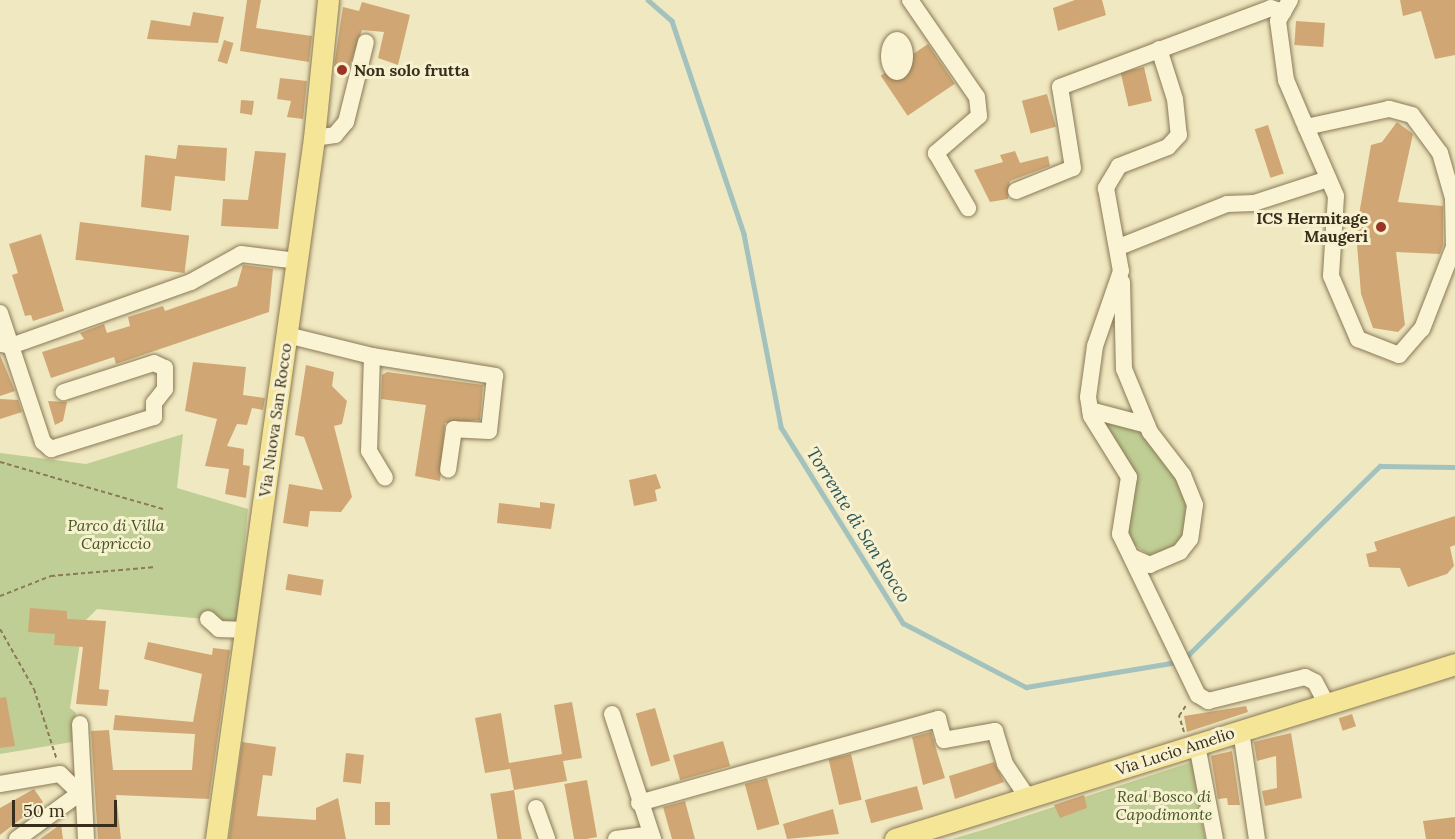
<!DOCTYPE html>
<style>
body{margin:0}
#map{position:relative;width:1455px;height:839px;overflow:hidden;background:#f0e8c0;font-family:Lora,serif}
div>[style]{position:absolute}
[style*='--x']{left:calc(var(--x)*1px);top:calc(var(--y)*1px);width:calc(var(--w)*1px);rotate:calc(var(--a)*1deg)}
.green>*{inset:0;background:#bfce94}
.stream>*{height:4.5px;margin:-2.25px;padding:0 2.25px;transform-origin:2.25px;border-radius:2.25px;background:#a3c2bd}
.building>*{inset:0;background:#d0a774;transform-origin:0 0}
.path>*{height:2px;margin-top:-1px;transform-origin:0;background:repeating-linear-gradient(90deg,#8a7957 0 4.5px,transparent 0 7.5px)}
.roads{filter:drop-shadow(0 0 2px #8a7957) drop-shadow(0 0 2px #8a7957)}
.minor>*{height:16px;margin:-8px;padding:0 8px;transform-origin:8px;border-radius:8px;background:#faf4d4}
.minor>.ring{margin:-8px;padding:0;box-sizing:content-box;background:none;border:16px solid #faf4d4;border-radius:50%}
.major>*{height:21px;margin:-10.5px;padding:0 10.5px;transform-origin:10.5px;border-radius:10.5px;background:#f5e596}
.dots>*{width:16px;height:16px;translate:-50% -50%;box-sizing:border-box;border:3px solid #f7f1d0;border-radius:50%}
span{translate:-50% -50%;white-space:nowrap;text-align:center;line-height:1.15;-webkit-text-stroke:6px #f7f1d0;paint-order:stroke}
.poi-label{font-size:16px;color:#392e1c;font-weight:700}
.left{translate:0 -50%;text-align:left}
.right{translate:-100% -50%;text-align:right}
.street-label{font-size:16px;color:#392e1c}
.park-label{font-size:16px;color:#425622;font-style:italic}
.water-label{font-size:18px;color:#2b5659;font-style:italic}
.scale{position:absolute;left:12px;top:800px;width:105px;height:27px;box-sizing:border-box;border:3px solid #392e1c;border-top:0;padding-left:8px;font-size:18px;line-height:21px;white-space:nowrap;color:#392e1c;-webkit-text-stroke:4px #f7f1d0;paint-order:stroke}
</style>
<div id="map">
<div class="green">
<i style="clip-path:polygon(1100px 420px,1138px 424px,1189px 499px,1186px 537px,1165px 555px,1149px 555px,1132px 543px,1124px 525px,1130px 502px)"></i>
<i style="clip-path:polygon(183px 434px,177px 488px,248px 509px,237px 622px,97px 609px,83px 623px,70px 708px,76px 713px,72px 742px,0 754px,0 453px,86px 464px)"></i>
<i style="clip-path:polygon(1192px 762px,1205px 839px,952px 839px,986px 829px)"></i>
</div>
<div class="stream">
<i style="--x:648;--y:0;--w:32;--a:41"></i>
<i style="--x:672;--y:21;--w:225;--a:71.3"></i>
<i style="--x:744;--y:234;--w:197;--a:79.1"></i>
<i style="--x:781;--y:427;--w:231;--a:58.1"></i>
<i style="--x:903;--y:623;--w:139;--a:27.5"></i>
<i style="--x:1026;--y:687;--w:153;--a:-9.4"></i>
<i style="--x:1184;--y:659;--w:275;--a:-44.6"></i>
<i style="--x:1380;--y:466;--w:75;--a:0.8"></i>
</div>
<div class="building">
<i style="clip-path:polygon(247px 0,261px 0,256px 28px,312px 36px,309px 62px,240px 51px)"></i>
<i style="clip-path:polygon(1075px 0,1102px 0,1106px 15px,1058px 31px,1053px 8px)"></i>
<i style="clip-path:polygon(1400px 0,1455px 0,1455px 55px,1435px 59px,1421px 11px,1403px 16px)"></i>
<i style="clip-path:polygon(362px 2px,410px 15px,398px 65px,378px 58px,384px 32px,362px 30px,349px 68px,334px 66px,343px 7px,359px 11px)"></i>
<i style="clip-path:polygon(193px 12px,224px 17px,218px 43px,147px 39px,151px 20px,190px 26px)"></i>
<i style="left:1296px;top:21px;width:29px;height:24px;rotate:4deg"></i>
<i style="left:224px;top:40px;width:10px;height:22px;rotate:17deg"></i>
<i style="left:928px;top:44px;width:48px;height:57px;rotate:56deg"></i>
<i style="left:1144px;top:67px;width:35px;height:24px;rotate:77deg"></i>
<i style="clip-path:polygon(280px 78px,307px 81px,303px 119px,287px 117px,291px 101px,277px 99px)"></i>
<i style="left:1047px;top:94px;width:34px;height:26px;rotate:75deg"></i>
<i style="clip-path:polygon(241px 100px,254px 101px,252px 115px,240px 113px)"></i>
<i style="clip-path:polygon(1397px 122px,1413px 134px,1398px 202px,1443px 206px,1443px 245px,1440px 254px,1396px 252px,1405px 325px,1398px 332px,1373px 328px,1361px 294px,1356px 232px,1371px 145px,1382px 142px)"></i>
<i style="left:1268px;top:125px;width:51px;height:14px;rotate:72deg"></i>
<i style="clip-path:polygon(178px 145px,227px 148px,225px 181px,175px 176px,171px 211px,141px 207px,145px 155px,176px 159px)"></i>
<i style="clip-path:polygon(255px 151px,286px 153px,278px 229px,221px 226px,223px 199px,248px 200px)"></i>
<i style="clip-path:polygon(1015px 151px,1020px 163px,1048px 156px,1050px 166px,1010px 181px,1008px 199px,990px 202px,974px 170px,1003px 162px,1000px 155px)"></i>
<i style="left:80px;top:222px;width:110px;height:38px;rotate:7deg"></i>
<i style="clip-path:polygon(41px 234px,64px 311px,33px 321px,31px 315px,25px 316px,12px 275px,18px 273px,9px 244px)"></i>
<i style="clip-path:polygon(243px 265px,273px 269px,269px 312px,116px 364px,114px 357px,51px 378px,42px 352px,84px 339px,80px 333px,104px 324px,107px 333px,130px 326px,128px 317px,163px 306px,165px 311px,237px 286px)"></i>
<i style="clip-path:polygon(0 355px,15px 391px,0 396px)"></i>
<i style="clip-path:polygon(193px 362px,246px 367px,243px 395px,265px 398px,263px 410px,252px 408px,247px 425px,237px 424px,227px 446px,244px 449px,243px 465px,250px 466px,246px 498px,225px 494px,229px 469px,205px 466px,217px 419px,185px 411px)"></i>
<i style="clip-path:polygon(306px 365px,334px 372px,332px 386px,347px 401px,342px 424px,334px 426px,352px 497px,341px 512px,310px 511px,308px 527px,283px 523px,289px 484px,323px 490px,304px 437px,295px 435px)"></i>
<i style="clip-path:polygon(387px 372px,483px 385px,480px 420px,445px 423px,440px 481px,415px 476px,426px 405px,381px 399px,382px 375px)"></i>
<i style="clip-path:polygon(0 399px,18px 400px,22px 412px,0 419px)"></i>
<i style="clip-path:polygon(48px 401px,67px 402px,63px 421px,55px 425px)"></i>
<i style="clip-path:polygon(656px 474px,661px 488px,655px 490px,657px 501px,634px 506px,629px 480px)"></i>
<i style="clip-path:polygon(540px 502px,555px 504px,551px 529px,497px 523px,499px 503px,540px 508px)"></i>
<i style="clip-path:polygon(1455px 516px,1455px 545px,1450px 547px,1454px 566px,1447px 574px,1408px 587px,1400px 568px,1369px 567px,1366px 554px,1377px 551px,1374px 542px)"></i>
<i style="left:288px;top:574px;width:36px;height:16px;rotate:9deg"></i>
<i style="clip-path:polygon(30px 608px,67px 611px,67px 619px,106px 621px,99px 689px,109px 690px,107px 706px,76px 704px,83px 647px,54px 645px,55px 634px,28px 632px)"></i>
<i style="clip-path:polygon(148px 642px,212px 655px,213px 648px,230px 650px,209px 799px,116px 795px,121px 839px,98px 839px,91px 731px,109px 730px,113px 770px,192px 770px,195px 734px,113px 730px,115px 715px,193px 722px,202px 674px,144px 659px)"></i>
<i style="clip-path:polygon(6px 697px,15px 746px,0 748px,0 698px)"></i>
<i style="clip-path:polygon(572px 702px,582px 758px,563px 761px,567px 781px,514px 790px,510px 769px,485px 773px,475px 718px,501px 713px,509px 763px,562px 754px,554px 705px)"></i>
<i style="clip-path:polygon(1246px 706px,1248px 712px,1187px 732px,1184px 716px)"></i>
<i style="left:655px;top:708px;width:55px;height:20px;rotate:74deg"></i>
<i style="left:1352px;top:714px;width:13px;height:14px;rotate:72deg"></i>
<i style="clip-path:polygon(931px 732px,945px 778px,923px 785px,912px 737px)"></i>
<i style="clip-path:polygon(1291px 733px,1302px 798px,1265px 806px,1262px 791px,1277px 788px,1276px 756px,1257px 761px,1254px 742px)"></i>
<i style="left:723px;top:741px;width:26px;height:52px;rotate:74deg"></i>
<i style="clip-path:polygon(242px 742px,276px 747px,272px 776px,263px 775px,257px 816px,316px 820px,316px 808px,338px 798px,346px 839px,229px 839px)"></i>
<i style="clip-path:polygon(1232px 751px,1240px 805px,1228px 805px,1227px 798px,1218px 799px,1211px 756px)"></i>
<i style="left:346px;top:753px;width:18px;height:29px;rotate:6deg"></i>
<i style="left:851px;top:754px;width:47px;height:23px;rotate:77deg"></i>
<i style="clip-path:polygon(994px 762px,1004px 782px,955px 799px,949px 776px)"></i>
<i style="left:767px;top:778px;width:48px;height:23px;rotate:75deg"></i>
<i style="left:587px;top:780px;width:58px;height:23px;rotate:80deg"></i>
<i style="left:917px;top:786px;width:24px;height:54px;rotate:75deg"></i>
<i style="clip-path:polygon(34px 789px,43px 802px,0 835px,0 808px)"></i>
<i style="left:514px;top:790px;width:50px;height:24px;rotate:81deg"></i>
<i style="clip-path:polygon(1084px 795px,1087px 808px,1060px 818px,1054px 805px)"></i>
<i style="clip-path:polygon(685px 801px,695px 839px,672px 839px,663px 807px)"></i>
<i style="left:390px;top:802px;width:23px;height:15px;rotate:90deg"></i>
<i style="clip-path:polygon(833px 809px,839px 834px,787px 839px,783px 824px)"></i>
<i style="clip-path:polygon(1455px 817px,1455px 839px,1426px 839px,1423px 821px)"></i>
<i style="clip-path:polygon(61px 824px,63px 839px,40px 839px)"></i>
</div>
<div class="path">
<i style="--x:0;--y:462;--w:170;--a:16.1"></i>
<i style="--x:0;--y:596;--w:55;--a:-21.4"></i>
<i style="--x:51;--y:576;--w:105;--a:-4.9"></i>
<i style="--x:0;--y:629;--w:69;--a:60.5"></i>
<i style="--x:34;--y:689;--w:75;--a:72.1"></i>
<i style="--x:1184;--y:732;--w:17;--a:-107"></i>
<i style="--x:1179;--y:716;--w:14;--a:-56"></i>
</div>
<div class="roads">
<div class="minor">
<i style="--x:910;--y:0;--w:118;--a:55.4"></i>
<i style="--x:977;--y:97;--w:19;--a:84"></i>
<i style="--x:979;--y:116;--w:57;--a:139.3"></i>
<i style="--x:936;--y:153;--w:64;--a:59.8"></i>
<i style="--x:1290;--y:0;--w:24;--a:120"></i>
<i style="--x:1278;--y:21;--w:60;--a:82.3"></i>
<i style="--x:1286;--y:80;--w:43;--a:67"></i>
<i style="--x:1303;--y:120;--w:8;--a:67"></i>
<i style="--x:1306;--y:127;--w:75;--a:66.5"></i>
<i style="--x:1336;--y:196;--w:80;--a:93.6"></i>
<i style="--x:1331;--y:276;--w:69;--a:66.8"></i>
<i style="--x:1358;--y:339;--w:44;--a:21.3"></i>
<i style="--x:1399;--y:355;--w:35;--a:-49"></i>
<i style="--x:1422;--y:329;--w:88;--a:-68.7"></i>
<i style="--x:1454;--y:247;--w:49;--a:-91.2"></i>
<i style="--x:1453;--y:198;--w:47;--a:-106.1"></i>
<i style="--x:1440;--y:153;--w:47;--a:-126.4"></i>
<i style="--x:1412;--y:115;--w:24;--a:-165"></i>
<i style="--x:1389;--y:109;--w:85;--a:167.8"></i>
<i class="ring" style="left:889px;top:40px;width:-2px;height:-2px"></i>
<i style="--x:1159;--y:49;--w:52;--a:72.3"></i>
<i style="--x:1175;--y:99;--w:36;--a:84"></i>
<i style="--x:1179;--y:135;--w:16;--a:133"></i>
<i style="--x:1168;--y:147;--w:53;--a:158.8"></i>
<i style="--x:1119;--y:166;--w:26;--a:121"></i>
<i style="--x:1106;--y:188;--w:84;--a:79.8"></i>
<i style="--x:1121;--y:271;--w:79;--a:109.1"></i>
<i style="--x:1095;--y:346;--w:51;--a:97.8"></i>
<i style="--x:1088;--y:397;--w:19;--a:81"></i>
<i style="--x:1091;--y:416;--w:72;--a:58.1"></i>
<i style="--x:1129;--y:477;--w:58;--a:99"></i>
<i style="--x:1120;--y:534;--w:179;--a:64.2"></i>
<i style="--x:1198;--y:695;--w:12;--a:31"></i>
<i style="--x:1208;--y:701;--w:100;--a:-13.9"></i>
<i style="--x:1305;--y:677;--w:11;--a:27"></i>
<i style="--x:1315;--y:682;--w:24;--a:62"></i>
<i style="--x:314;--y:138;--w:21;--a:-8"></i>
<i style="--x:335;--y:135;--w:17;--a:-50"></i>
<i style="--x:346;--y:122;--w:82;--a:-76"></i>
<i style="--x:1016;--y:191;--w:61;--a:-22"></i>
<i style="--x:1073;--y:168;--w:82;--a:-99.1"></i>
<i style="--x:1060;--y:87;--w:225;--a:-20.5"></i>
<i style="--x:1271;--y:8;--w:13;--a:18"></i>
<i style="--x:1119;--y:247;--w:116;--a:-21.7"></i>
<i style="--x:1227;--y:204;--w:27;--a:-2"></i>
<i style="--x:1254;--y:203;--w:78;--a:-18"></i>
<i style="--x:1122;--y:282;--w:87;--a:88.7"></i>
<i style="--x:1124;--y:369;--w:68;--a:67.6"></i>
<i style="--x:1150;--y:432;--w:54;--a:52.5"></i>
<i style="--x:1183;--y:475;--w:32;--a:68"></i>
<i style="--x:1195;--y:505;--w:34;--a:98"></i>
<i style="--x:1190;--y:539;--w:16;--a:128"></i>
<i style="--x:1180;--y:552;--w:33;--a:157"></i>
<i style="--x:1150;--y:565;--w:17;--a:-156"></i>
<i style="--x:0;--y:313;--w:136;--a:71.6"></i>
<i style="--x:43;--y:442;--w:11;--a:41"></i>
<i style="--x:51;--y:449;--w:108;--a:-17.3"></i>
<i style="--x:154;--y:417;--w:14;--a:-90"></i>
<i style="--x:154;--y:403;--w:18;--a:-52"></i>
<i style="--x:165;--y:389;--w:21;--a:-90"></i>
<i style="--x:165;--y:368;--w:12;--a:-156"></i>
<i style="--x:154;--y:363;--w:95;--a:162.1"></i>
<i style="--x:287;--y:335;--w:88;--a:13.9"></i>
<i style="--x:372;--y:356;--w:95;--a:91.8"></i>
<i style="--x:369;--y:451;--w:31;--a:59"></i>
<i style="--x:1;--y:344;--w:10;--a:11"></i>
<i style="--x:11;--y:346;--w:191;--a:-19.6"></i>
<i style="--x:191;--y:282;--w:57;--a:-29.2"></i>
<i style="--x:241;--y:254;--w:56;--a:7.1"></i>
<i style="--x:372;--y:356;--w:125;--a:9.2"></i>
<i style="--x:495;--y:376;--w:55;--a:96.2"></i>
<i style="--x:489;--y:431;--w:35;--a:-177"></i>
<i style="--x:454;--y:429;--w:41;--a:98.3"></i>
<i style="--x:1090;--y:410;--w:59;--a:14.7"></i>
<i style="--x:208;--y:619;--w:15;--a:42"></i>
<i style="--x:219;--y:629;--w:27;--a:2"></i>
<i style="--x:612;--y:714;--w:132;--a:71.8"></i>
<i style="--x:80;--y:724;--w:115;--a:87"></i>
<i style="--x:1241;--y:731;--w:109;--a:81.6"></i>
<i style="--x:1197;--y:745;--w:96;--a:79.2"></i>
<i style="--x:0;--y:784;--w:61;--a:-9.5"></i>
<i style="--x:60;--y:774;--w:28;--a:44"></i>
<i style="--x:639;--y:803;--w:311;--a:-15.7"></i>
<i style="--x:938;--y:719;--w:22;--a:74"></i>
<i style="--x:944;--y:740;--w:52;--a:-10"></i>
<i style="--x:995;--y:731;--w:34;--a:73"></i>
<i style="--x:1005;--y:764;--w:41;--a:55.9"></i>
<i style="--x:536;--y:808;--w:33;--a:70"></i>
<i style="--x:17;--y:839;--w:78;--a:-36.1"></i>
<i style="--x:616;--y:839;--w:35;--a:-8"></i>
</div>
<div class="major">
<i style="--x:216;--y:839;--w:708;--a:-82.04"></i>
<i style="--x:314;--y:138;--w:139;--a:-84.2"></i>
<i style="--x:895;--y:839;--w:587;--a:-17.35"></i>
</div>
</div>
<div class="dots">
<i style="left:342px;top:70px;background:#9b3424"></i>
<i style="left:1381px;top:227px;background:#9b3424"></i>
</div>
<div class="poi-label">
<span class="left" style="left:354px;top:70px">Non solo frutta</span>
<span class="right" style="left:1368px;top:227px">ICS Hermitage<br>Maugeri</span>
</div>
<div class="street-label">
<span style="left:275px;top:420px;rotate:-82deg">Via Nuova San Rocco</span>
<span style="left:1175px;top:751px;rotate:-18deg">Via Lucio Amelio</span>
</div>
<div class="park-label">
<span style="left:116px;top:534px">Parco di Villa<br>Capriccio</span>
<span style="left:1164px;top:805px">Real Bosco di<br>Capodimonte</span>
</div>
<div class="water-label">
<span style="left:858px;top:525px;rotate:58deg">Torrente di San Rocco</span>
</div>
<div class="scale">50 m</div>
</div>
